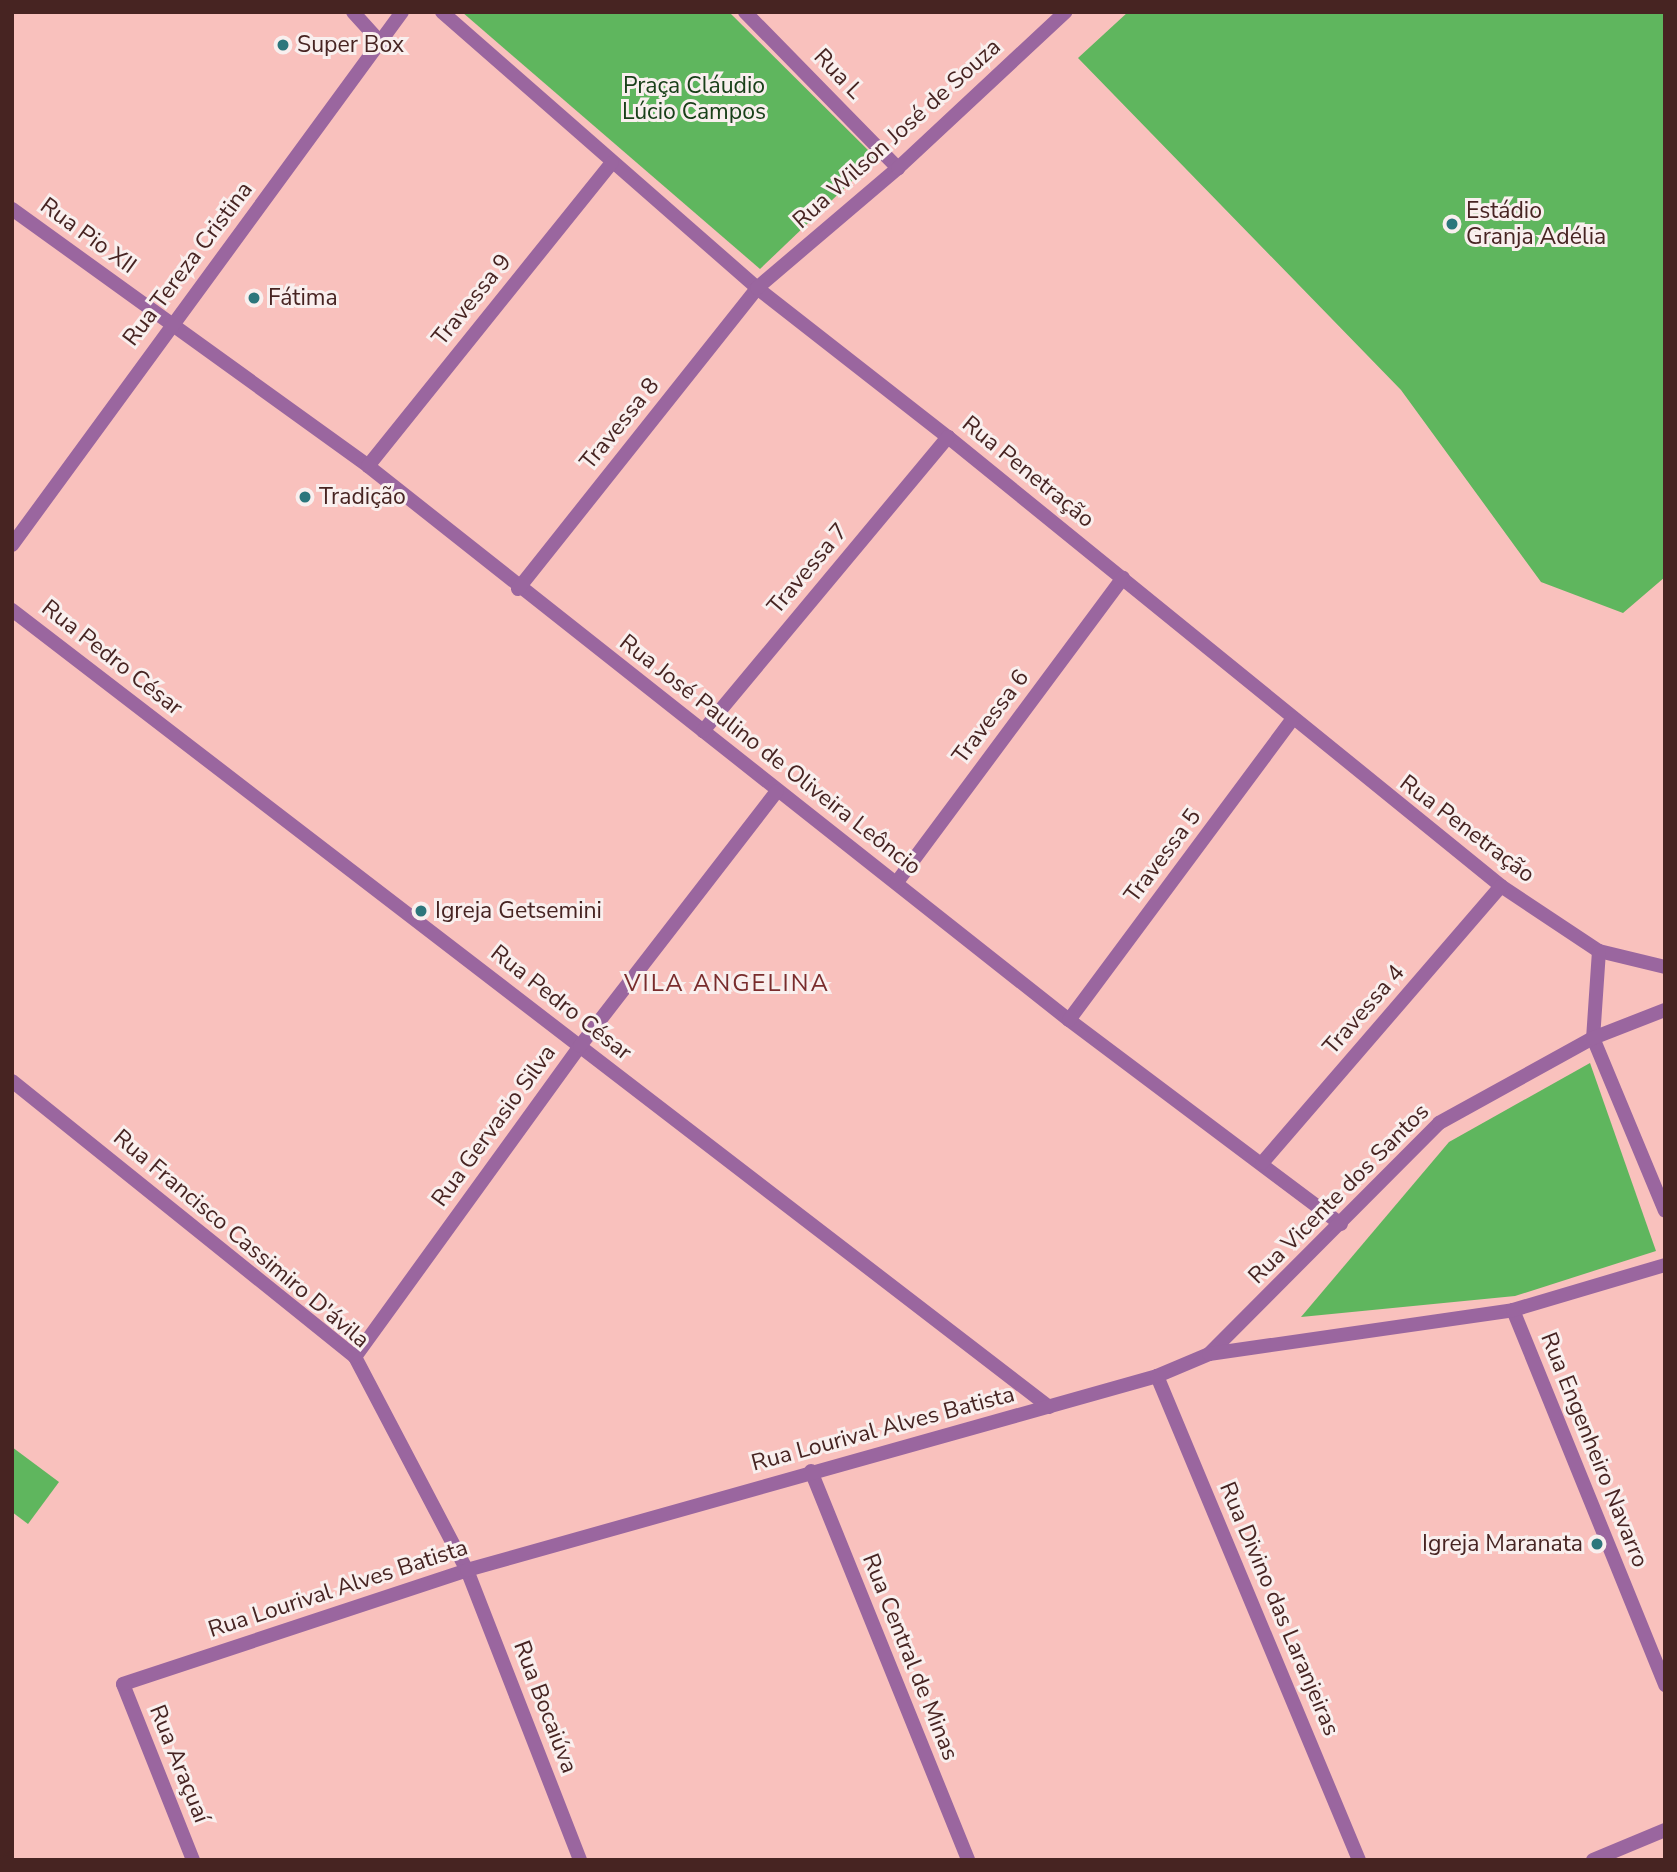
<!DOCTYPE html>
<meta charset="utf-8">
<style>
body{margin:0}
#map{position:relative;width:1677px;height:1872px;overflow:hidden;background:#f9c1bd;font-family:"Nunito Sans",sans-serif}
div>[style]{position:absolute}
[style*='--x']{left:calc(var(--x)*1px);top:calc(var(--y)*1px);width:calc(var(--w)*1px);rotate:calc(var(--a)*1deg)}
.green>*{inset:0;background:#5fb65e}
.minor>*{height:14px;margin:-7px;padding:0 7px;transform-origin:7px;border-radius:7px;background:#9a669f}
.dots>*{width:19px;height:19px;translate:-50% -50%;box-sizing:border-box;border:4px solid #f9efee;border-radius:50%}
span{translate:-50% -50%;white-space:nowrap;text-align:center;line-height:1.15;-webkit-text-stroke:6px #f9efee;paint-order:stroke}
.poi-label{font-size:23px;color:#472422}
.left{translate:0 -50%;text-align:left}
.right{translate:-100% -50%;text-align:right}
.street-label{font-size:23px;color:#472422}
.park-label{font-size:23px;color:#194019}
.neighbourhood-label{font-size:24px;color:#792c2c;letter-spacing:2px}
.frame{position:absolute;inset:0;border:14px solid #472422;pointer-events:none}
</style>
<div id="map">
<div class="green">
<i style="clip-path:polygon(462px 12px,729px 12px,876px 158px,760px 269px)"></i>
<i style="clip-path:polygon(1128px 12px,1665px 12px,1665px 577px,1623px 613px,1541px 582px,1401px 390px,1078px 58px)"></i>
<i style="clip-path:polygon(1590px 1063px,1656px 1251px,1515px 1296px,1301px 1317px,1449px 1142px)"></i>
<i style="clip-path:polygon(12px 1447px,59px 1482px,28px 1524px,12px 1512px)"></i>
</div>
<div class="minor">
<i style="--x:353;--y:12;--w:42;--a:47.9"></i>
<i style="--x:442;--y:12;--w:419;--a:41.2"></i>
<i style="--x:757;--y:288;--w:242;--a:38"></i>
<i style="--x:948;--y:437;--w:712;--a:39.07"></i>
<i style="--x:1501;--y:886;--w:118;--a:33.6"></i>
<i style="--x:1599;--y:951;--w:68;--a:13.6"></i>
<i style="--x:745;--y:12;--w:219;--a:45.6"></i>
<i style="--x:12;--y:209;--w:439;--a:35.8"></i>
<i style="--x:368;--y:466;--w:893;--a:38.32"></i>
<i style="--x:1069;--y:1020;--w:340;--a:36.9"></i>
<i style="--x:368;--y:466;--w:389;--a:-51.2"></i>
<i style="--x:12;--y:545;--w:660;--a:-53.81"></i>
<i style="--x:518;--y:589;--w:384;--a:-51.5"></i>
<i style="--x:757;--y:288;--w:185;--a:-40.4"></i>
<i style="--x:898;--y:168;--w:229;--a:-43"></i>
<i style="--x:12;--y:610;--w:1308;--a:37.54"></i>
<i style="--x:703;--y:731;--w:383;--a:-50.2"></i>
<i style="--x:897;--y:882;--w:379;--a:-53.4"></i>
<i style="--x:1599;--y:951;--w:87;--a:93.9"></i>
<i style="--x:1593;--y:1038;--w:187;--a:67.4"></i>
<i style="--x:1069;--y:1020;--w:376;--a:-53.4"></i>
<i style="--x:12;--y:1081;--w:440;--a:38.8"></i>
<i style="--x:355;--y:1357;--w:241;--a:62.3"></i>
<i style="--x:467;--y:1570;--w:311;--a:68.7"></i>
<i style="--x:1262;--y:1163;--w:366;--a:-49.2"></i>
<i style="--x:1513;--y:1310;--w:405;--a:67.9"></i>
<i style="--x:1209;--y:1354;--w:326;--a:-45.1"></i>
<i style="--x:1439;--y:1123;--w:176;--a:-28.9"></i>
<i style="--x:1593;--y:1038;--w:77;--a:-21.3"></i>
<i style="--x:355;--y:1357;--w:384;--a:-54.1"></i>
<i style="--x:580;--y:1046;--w:322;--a:-52.3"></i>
<i style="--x:1157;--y:1376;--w:524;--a:67.35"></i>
<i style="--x:811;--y:1471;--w:419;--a:68"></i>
<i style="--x:193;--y:1860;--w:189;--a:-111.7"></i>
<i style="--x:123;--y:1684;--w:362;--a:-18.3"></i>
<i style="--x:467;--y:1570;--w:717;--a:-15.7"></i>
<i style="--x:1157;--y:1376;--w:56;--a:-22.9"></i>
<i style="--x:1209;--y:1354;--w:307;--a:-8.2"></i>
<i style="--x:1513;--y:1310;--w:159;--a:-16.5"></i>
<i style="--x:1593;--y:1860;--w:78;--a:-22.6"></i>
</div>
<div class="dots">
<i style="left:283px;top:45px;background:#2c767c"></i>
<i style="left:1452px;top:224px;background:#2c767c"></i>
<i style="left:254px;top:298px;background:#2c767c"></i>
<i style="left:305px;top:497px;background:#2c767c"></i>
<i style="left:421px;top:911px;background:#2c767c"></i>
<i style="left:1597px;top:1544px;background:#2c767c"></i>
</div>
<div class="poi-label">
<span class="left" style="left:297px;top:45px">Super Box</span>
<span class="left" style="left:1466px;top:224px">Estádio<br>Granja Adélia</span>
<span class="left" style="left:268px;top:298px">Fátima</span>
<span class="left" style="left:319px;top:497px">Tradição</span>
<span class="left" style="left:435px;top:911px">Igreja Getsemini</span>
<span class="right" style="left:1583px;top:1544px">Igreja Maranata</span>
</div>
<div class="street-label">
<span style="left:838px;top:74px;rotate:46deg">Rua L</span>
<span style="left:897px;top:134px;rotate:-42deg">Rua Wilson José de Souza</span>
<span style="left:88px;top:236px;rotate:36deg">Rua Pio XII</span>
<span style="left:188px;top:264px;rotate:-53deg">Rua Tereza Cristina</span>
<span style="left:472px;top:300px;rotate:-51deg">Travessa 9</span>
<span style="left:620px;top:424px;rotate:-51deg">Travessa 8</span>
<span style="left:1028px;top:472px;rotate:39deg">Rua Penetração</span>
<span style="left:808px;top:569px;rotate:-50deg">Travessa 7</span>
<span style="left:112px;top:658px;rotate:38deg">Rua Pedro César</span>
<span style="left:991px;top:717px;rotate:-53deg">Travessa 6</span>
<span style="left:770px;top:755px;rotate:38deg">Rua José Paulino de Oliveira Leôncio</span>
<span style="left:1467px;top:829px;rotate:37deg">Rua Penetração</span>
<span style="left:1163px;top:856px;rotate:-53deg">Travessa 5</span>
<span style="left:561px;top:1003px;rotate:38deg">Rua Pedro César</span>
<span style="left:1364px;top:1010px;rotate:-49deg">Travessa 4</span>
<span style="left:494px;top:1126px;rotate:-54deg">Rua Gervasio Silva</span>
<span style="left:1339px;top:1194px;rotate:-45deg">Rua Vicente dos Santos</span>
<span style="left:241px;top:1239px;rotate:40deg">Rua Francisco Cassimiro D'ávila</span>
<span style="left:883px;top:1429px;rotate:-15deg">Rua Lourival Alves Batista</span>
<span style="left:1594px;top:1450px;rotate:68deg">Rua Engenheiro Navarro</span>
<span style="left:338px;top:1589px;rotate:-18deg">Rua Lourival Alves Batista</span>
<span style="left:1279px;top:1609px;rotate:67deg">Rua Divino das Laranjeiras</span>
<span style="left:910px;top:1657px;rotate:68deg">Rua Central de Minas</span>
<span style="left:545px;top:1707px;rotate:69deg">Rua Bocaiúva</span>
<span style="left:179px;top:1764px;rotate:68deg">Rua Araçuaí</span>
</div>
<div class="park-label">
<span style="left:694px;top:99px">Praça Cláudio<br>Lúcio Campos</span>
</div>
<div class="neighbourhood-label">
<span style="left:727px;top:984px">VILA ANGELINA</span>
</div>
<div class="frame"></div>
</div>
